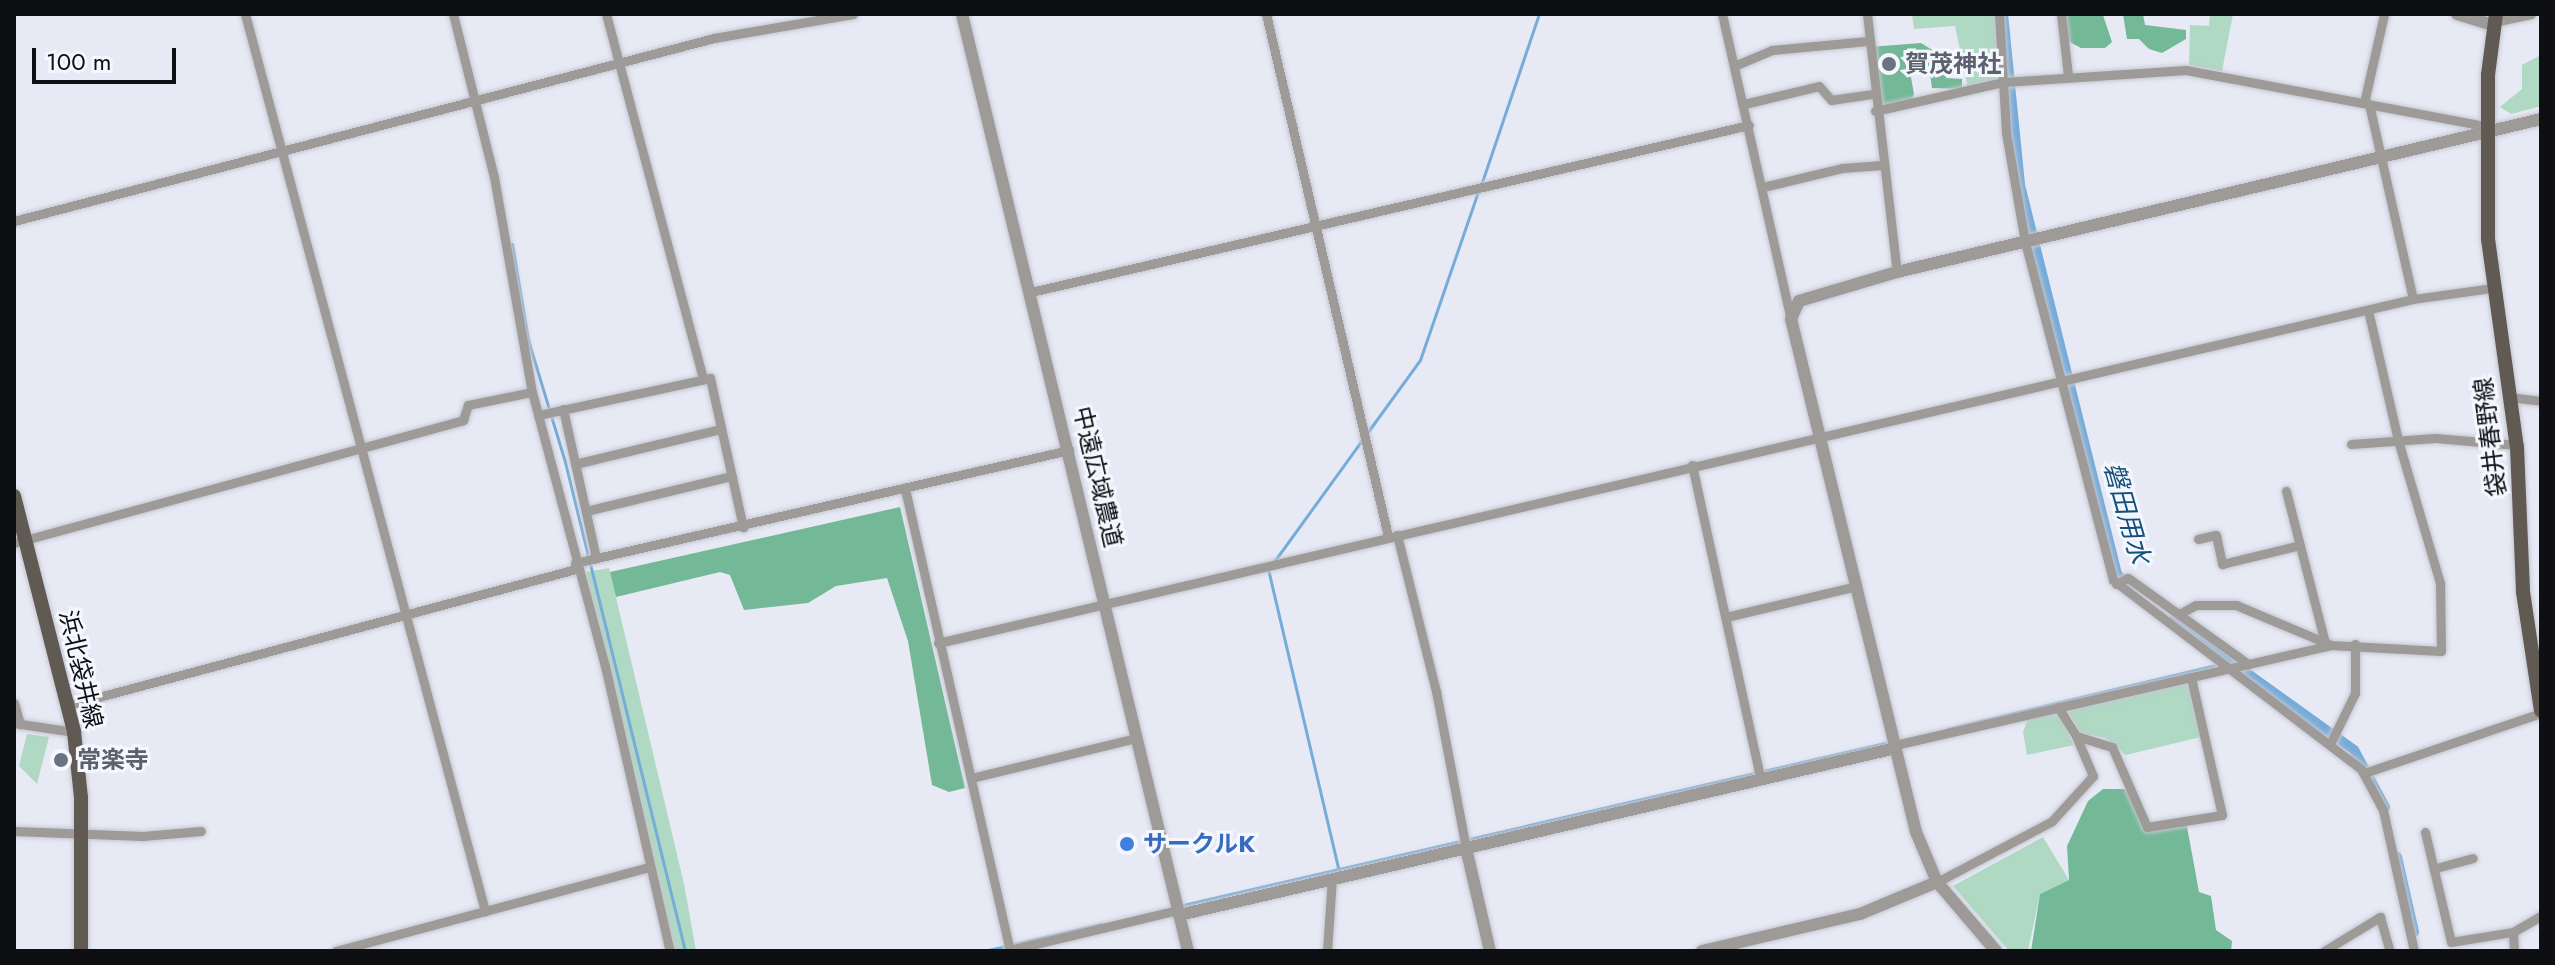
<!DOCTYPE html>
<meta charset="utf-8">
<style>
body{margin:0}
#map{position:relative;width:2555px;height:965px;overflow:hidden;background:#e7eaf5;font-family:Jost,"Noto Sans JP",sans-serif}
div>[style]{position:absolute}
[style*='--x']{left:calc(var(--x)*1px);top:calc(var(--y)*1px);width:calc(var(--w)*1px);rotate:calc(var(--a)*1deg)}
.green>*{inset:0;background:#afd9c3}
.forest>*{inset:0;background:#73b897}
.stream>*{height:3px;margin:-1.5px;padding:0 1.5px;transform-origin:1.5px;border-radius:1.5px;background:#76acd9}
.canal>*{height:10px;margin:-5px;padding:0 5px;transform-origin:5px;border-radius:5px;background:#76acd9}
.roads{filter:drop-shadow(0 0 2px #c4c7d1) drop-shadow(0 0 2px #c4c7d1)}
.minor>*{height:9px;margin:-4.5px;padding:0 4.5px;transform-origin:4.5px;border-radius:4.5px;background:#9e9a97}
.tertiary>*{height:12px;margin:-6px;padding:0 6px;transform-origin:6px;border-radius:6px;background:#9e9a97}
.primary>*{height:14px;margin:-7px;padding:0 7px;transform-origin:7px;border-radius:7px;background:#605a53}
.dots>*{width:22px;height:22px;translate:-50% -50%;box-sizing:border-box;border:4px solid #f5f7fe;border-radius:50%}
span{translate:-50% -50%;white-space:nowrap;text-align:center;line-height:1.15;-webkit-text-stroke:6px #f5f7fe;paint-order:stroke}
.worship-label{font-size:24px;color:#5b616d;font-weight:700}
.left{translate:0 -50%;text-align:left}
.street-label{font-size:24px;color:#0e0f12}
.shop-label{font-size:24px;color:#366cbe;font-weight:700}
.water-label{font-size:26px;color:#13507b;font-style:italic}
.frame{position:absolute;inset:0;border:16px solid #0e0f12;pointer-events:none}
.scale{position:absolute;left:32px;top:48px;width:144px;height:36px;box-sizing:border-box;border:4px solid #0e0f12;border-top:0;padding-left:10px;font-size:24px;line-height:28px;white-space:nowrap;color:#0e0f12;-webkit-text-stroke:6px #f5f7fe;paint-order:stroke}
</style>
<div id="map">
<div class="green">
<i style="clip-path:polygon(1912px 14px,1995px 14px,2004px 82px,1968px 88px,1955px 26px,1914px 29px)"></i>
<i style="clip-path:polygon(2210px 14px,2233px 14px,2222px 71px,2189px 65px,2190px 25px,2209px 26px)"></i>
<i style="clip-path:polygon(2541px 55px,2541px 106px,2511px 114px,2500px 107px,2522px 89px,2522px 65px)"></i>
<i style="clip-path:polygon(609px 568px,684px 884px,696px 951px,673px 951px,586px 572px)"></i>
<i style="clip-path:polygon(2189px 683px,2201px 737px,2126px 755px,2106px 738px,2080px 733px,2068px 711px)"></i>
<i style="clip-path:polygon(2058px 713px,2074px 745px,2027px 755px,2023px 732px,2028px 719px)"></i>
<i style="clip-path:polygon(27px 734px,49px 737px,37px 784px,19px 766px)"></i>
<i style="clip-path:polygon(2043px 837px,2069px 880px,2040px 894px,2028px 951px,2009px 951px,1953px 886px)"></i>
</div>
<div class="forest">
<i style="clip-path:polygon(2061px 14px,2119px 14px,2103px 15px,2112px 42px,2105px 48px,2081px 48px,2064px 39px)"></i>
<i style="clip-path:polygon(2123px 14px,2143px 14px,2145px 25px,2186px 30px,2186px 39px,2162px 53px,2149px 49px,2139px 39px,2127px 39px)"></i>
<i style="clip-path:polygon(1921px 43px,1942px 56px,1946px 78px,1962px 79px,1962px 89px,1932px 88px,1929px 66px,1919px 59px,1909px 66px,1914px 94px,1910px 106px,1875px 111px,1869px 47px)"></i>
<i style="clip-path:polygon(900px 507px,965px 788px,949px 792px,932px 785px,908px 641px,887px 578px,836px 586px,808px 603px,744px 610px,730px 575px,720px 572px,616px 597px,610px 572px)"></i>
<i style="clip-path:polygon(2103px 789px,2125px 789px,2150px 830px,2186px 821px,2199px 892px,2211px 896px,2216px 930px,2232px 941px,2231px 951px,2031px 951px,2040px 894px,2069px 880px,2067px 846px,2088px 801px)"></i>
</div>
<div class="stream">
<i style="--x:1481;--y:185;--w:181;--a:-71.3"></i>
<i style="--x:512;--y:244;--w:97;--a:80.5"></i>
<i style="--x:528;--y:340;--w:127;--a:73.1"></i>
<i style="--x:565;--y:462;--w:504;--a:76.21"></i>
<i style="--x:1367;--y:433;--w:90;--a:-54"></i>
<i style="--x:1420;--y:360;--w:178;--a:-71"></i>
<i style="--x:1273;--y:563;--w:152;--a:-54.1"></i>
<i style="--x:1268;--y:569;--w:307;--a:76.8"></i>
<i style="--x:1947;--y:729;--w:281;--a:-13.4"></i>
<i style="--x:1183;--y:905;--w:725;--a:-13"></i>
<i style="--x:984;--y:951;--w:120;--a:-13"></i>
</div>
<div class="canal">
<i style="--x:2003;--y:14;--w:172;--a:84.3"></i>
<i style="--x:2020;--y:185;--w:401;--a:76"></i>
<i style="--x:2117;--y:574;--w:17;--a:50"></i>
<i style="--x:2173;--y:620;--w:223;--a:35.7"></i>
<i style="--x:2354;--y:750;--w:65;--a:61.5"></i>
<i style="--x:2397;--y:857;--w:77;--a:77.2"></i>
</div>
<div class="roads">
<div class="minor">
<i style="--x:245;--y:14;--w:929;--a:75.02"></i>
<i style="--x:453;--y:14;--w:168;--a:75.9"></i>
<i style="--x:494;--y:177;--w:218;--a:80"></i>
<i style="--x:532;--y:392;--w:284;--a:75.1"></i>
<i style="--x:605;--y:666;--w:292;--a:77.2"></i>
<i style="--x:606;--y:14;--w:378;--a:75.1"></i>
<i style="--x:1266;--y:14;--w:536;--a:76.85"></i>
<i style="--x:1722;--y:14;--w:313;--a:77.3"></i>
<i style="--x:1867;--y:14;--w:260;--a:83.4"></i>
<i style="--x:1999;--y:14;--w:119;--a:86.6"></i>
<i style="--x:2006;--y:133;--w:111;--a:80.1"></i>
<i style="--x:2025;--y:242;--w:349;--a:75.4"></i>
<i style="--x:2113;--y:580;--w:312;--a:37.3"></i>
<i style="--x:2361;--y:769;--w:47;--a:61.8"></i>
<i style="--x:2383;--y:810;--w:144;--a:77.6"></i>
<i style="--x:2061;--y:14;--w:61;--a:83.5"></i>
<i style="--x:2494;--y:22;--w:38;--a:-12"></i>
<i style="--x:1734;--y:66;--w:41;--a:-22.8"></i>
<i style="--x:1772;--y:50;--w:96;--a:-5.4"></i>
<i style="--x:2364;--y:103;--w:91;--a:-77.3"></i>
<i style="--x:1744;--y:104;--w:77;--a:-13.5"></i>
<i style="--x:1819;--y:86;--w:18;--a:49"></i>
<i style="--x:1831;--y:100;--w:41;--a:-8.3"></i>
<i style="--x:2369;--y:104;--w:200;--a:77.3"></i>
<i style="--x:1875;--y:111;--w:132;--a:-12.7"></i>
<i style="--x:2004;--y:82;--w:182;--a:-3.8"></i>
<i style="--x:2186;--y:70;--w:309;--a:10.6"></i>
<i style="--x:1763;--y:187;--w:81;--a:-13.5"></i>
<i style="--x:1842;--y:168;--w:40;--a:-4.3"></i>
<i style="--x:14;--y:221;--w:724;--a:-14.65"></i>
<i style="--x:714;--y:38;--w:141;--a:-9.8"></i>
<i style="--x:1031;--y:292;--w:737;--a:-13.09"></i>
<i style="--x:2509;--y:397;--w:32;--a:7"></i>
<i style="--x:563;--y:409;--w:153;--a:77.5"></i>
<i style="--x:539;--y:415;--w:175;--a:-12.2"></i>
<i style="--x:710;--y:378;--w:153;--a:77.5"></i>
<i style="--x:2351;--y:444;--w:84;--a:-4.1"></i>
<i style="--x:2435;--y:438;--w:82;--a:4.9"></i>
<i style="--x:575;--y:464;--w:150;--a:-13.5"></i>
<i style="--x:1692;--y:465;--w:320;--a:77.7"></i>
<i style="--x:905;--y:489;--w:474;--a:77.2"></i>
<i style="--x:2286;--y:491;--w:157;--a:75.6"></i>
<i style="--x:586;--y:511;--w:150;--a:-13.5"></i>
<i style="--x:1397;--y:535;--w:161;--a:76"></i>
<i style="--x:1436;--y:691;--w:160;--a:79.2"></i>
<i style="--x:2198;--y:539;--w:18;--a:-13"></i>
<i style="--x:2216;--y:535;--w:30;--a:78"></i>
<i style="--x:2222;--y:564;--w:80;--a:-13.7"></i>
<i style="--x:14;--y:543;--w:466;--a:-15.3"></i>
<i style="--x:463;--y:420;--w:16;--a:-72"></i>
<i style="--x:468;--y:405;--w:65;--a:-11.5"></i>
<i style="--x:575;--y:563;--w:507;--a:-12.88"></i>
<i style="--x:2116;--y:584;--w:13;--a:-27"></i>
<i style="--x:2128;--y:578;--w:148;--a:35.6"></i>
<i style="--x:2179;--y:614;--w:19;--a:-28"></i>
<i style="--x:2196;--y:605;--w:40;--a:0"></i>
<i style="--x:2236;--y:605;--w:101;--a:22.8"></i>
<i style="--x:1726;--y:617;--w:135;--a:-13.3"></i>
<i style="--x:938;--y:643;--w:1515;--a:-13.13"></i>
<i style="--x:2413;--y:299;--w:80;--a:-7.9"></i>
<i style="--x:14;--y:703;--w:22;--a:74"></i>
<i style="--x:69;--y:705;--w:525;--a:-15.02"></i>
<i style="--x:2058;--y:707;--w:34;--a:58"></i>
<i style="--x:2076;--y:736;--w:38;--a:17"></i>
<i style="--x:2112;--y:747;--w:87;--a:66.4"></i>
<i style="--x:2147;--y:827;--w:76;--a:-9.1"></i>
<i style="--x:2222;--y:815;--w:141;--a:-102.7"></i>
<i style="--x:14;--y:723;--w:61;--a:8.5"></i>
<i style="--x:2331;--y:742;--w:55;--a:-63.9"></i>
<i style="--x:2355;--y:693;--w:49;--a:-90"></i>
<i style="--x:1895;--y:745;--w:446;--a:-12.9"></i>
<i style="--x:2330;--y:645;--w:111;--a:3.1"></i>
<i style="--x:2441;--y:651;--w:68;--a:-90.8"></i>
<i style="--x:2440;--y:583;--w:149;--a:-106.4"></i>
<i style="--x:2398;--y:440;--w:133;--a:-103"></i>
<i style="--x:2364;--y:773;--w:187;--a:-18.7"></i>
<i style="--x:971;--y:778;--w:170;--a:-13.6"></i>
<i style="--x:14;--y:831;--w:129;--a:2.2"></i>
<i style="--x:143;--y:836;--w:58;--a:-4.9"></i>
<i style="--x:2425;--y:832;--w:113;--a:76.7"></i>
<i style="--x:2451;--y:942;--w:63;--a:-9.2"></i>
<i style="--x:2436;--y:868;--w:38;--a:-15"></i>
<i style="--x:1937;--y:882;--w:130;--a:-27.9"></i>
<i style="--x:2052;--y:821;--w:61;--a:-47.7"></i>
<i style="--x:2093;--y:776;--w:43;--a:-113"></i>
<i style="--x:1010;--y:950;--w:173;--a:-13.4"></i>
<i style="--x:336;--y:951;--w:325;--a:-15"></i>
<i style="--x:1327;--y:951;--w:73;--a:-86.1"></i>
<i style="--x:2324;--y:951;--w:66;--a:-31.3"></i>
<i style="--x:2380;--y:917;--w:35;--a:74"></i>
<i style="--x:2514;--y:951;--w:19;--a:-93"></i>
<i style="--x:2513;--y:932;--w:32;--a:-30"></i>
</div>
<div class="tertiary">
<i style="--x:962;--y:14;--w:964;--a:76.44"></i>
<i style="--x:2457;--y:14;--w:39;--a:17"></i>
<i style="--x:1466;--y:848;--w:106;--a:76.9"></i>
<i style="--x:1179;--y:915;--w:736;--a:-13.11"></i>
<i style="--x:1702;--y:951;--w:162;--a:-13.2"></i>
<i style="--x:1860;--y:914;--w:83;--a:-22.6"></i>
<i style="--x:1996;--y:951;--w:91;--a:-130.5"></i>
<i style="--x:1937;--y:882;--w:54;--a:-112.8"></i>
<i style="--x:1916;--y:832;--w:528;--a:-103.69"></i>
<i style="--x:1791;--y:319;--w:20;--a:-66"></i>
<i style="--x:1799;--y:301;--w:102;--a:-16.5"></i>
<i style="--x:1897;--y:272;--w:662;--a:-13.36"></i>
</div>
<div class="primary">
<i style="--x:2496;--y:14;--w:62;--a:97.5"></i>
<i style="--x:2488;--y:75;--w:164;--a:90"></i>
<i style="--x:2488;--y:239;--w:210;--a:82.1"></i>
<i style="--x:2517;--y:447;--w:145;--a:87.6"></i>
<i style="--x:2523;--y:592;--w:120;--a:81.4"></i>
<i style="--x:14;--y:496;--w:244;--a:75.7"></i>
<i style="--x:74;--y:732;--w:66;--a:83.9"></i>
<i style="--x:81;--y:798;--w:153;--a:90"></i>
</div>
</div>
<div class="dots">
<i style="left:1889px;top:64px;background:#6b7280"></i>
<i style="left:61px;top:760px;background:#6b7280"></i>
<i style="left:1127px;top:844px;background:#3f7fe0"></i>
</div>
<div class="worship-label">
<span class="left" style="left:1905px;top:64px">賀茂神社</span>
<span class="left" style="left:77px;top:760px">常楽寺</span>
</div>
<div class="street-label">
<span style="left:2490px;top:437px;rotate:-97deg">袋井春野線</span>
<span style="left:1098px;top:477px;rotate:77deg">中遠広域農道</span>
<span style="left:81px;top:669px;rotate:77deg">浜北袋井線</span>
</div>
<div class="shop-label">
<span class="left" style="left:1143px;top:844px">サークルK</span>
</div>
<div class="water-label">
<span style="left:2126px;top:513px;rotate:74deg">磐田用水</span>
</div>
<div class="frame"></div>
<div class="scale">100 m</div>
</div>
